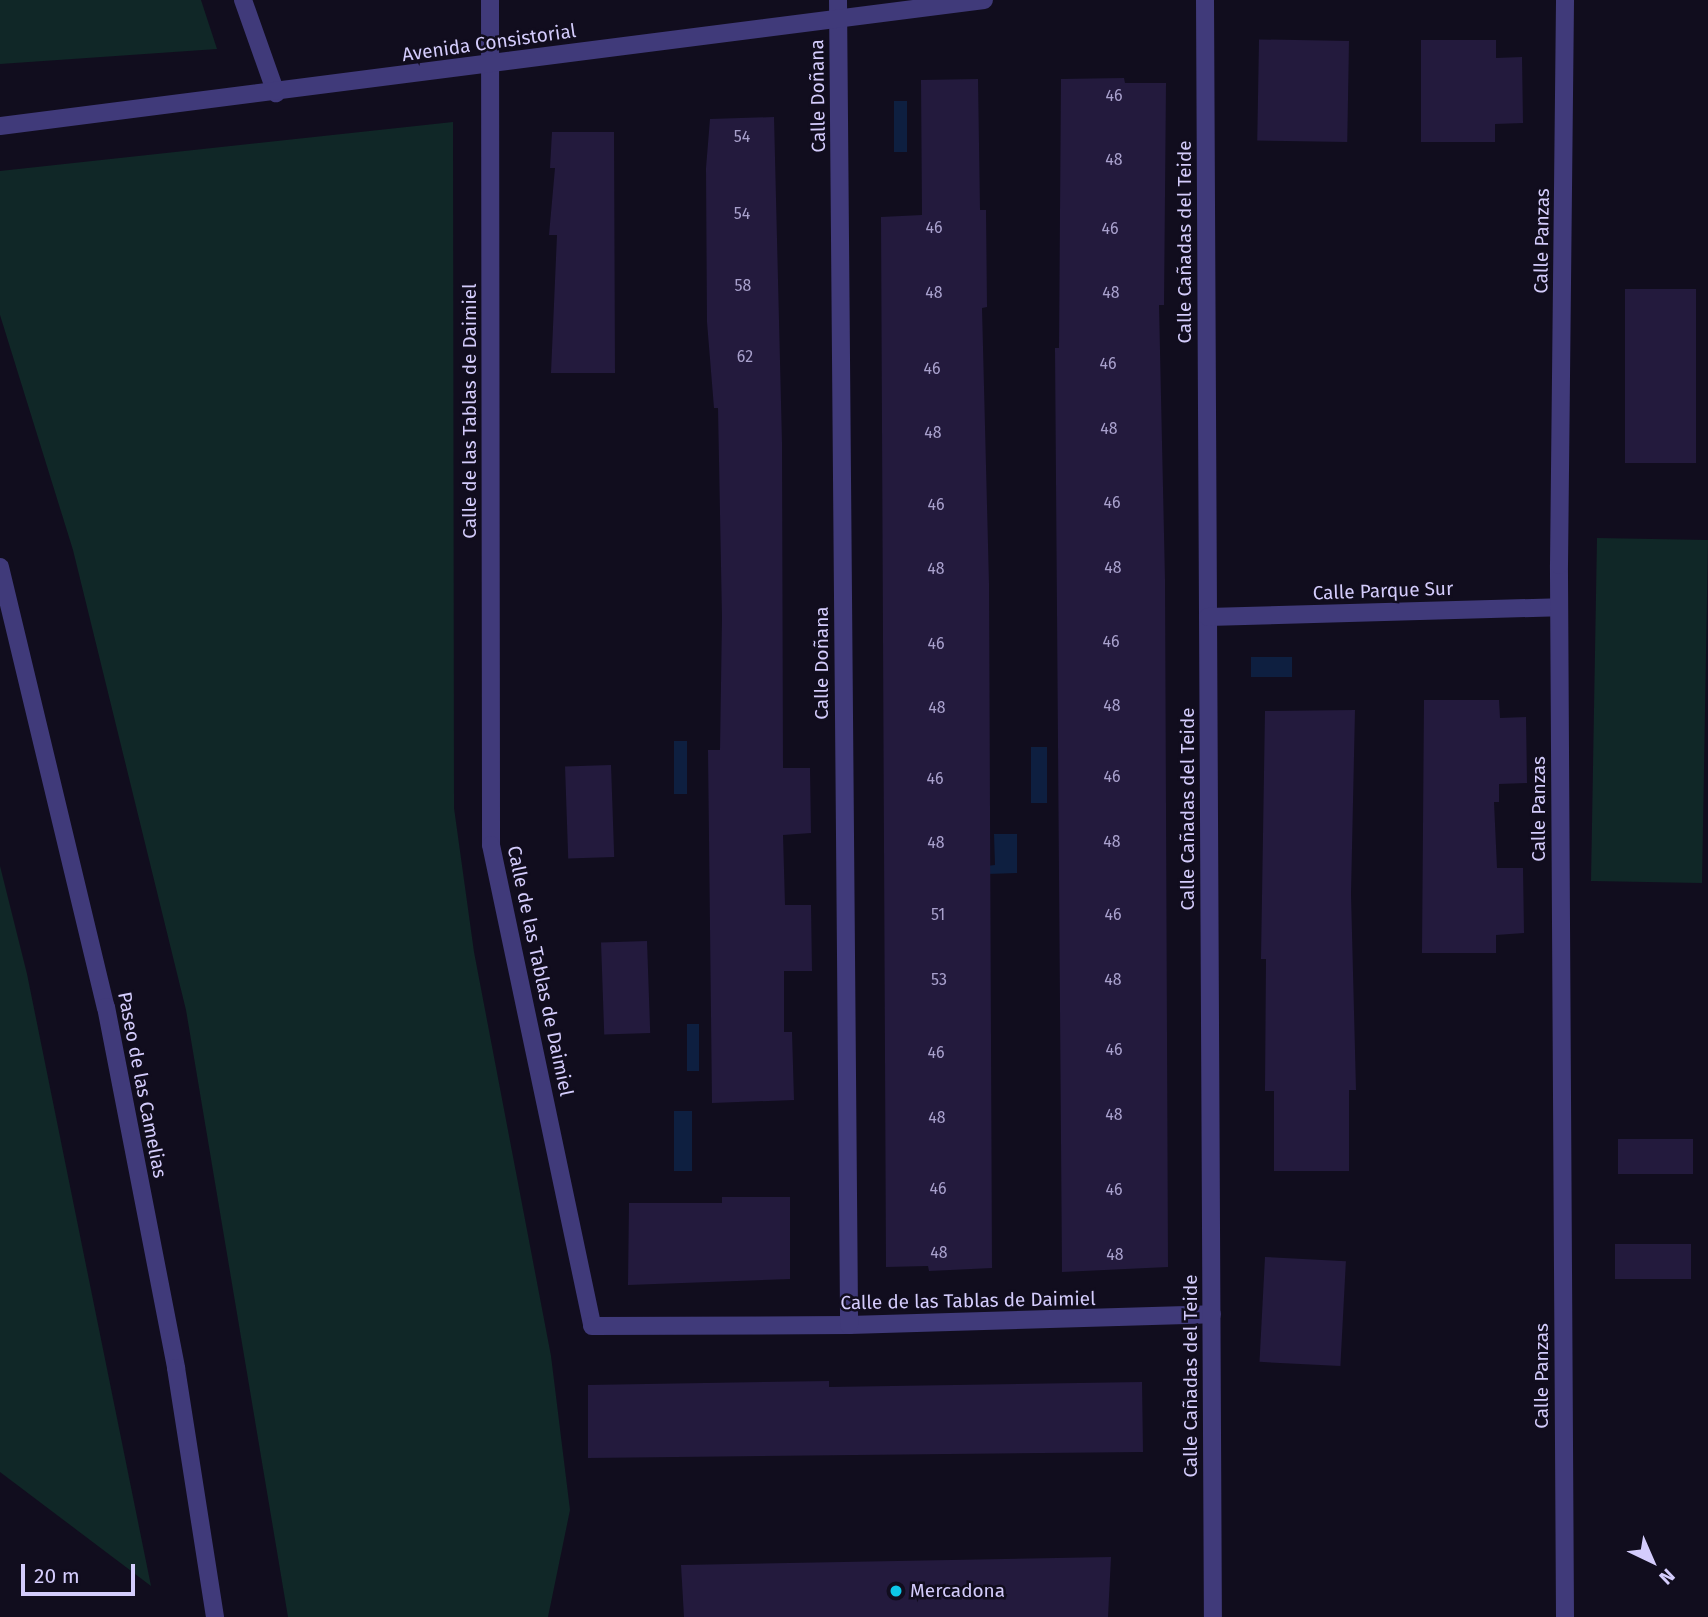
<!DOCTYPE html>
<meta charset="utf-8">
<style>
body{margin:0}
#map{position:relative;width:1708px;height:1617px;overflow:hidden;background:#110d1e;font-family:"Fira Sans",sans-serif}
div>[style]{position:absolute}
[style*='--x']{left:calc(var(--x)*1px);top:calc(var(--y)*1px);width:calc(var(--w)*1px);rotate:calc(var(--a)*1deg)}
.green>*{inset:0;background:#102727;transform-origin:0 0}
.water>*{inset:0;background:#0e1f40;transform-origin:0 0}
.building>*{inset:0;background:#231a3d;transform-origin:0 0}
.minor>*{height:18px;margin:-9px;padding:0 9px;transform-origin:9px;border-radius:9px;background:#403a7a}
.tertiary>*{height:18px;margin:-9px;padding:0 9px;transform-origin:9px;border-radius:9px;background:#403a7a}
.dots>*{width:19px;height:19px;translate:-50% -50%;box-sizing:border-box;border:4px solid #110d1e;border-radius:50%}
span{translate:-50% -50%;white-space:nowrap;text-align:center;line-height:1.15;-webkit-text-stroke:5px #110d1e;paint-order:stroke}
.number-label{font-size:16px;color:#a8a0cc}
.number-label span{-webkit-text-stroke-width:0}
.street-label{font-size:19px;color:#d4ccfc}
.poi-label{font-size:19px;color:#d4ccfc}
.left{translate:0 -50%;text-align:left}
.north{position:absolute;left:1617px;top:1526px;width:70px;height:70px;-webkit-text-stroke:5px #110d1e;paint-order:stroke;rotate:136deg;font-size:19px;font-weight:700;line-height:28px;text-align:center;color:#d4ccfc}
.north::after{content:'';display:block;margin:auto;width:24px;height:32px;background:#d4ccfc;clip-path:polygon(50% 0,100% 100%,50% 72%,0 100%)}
.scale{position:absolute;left:21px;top:1564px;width:114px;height:32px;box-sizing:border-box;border:4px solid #d4ccfc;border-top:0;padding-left:9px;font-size:21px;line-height:24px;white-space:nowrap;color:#d4ccfc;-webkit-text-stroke:5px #110d1e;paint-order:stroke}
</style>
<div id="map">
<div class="green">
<i style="clip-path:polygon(0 0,201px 0,217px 49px,0 64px)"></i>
<i style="clip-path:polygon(453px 122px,454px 808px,474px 952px,551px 1356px,570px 1510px,548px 1617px,288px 1617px,186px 1010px,73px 550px,0 315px,0 171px)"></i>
<i style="left:1597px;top:538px;width:111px;height:343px;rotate:1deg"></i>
<i style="clip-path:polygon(0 866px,27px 974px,151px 1586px,0 1472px)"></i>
</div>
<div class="water">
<i style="left:894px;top:101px;width:13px;height:51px"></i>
<i style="left:1251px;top:657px;width:41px;height:20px"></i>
<i style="left:674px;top:741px;width:13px;height:53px"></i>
<i style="left:1031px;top:747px;width:16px;height:56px"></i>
<i style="clip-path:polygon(994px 834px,1017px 834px,1017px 873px,987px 874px,987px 866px,995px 865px)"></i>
<i style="left:687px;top:1024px;width:12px;height:47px"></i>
<i style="left:674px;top:1111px;width:18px;height:60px"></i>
</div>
<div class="building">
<i style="clip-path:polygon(1421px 40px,1496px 40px,1496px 58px,1522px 57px,1523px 123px,1495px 124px,1495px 142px,1421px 142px)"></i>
<i style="left:1349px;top:41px;width:101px;height:90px;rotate:91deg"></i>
<i style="clip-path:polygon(1124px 78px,1125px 83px,1166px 83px,1164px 305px,1159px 305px,1165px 580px,1168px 1267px,1062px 1272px,1055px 348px,1059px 348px,1061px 79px)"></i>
<i style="clip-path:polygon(978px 79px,980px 210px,986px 210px,987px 307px,982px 308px,989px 584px,992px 1268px,929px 1271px,928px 1266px,886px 1267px,881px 217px,922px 215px,921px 80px)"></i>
<i style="clip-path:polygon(774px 117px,782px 443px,783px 768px,810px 768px,811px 833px,783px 835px,785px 905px,811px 905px,812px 971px,784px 971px,784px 1032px,792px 1032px,794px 1100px,712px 1103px,708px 750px,720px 750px,722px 618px,718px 408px,714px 408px,707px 322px,706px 168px,710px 119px)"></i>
<i style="clip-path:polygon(552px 132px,614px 132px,615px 373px,551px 373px,557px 235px,549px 235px,555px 168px,550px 168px)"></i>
<i style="left:1625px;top:289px;width:71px;height:174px"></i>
<i style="clip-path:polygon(1424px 700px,1499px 700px,1500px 718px,1526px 717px,1527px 783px,1499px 784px,1499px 802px,1494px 802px,1497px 868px,1523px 868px,1524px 933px,1496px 935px,1496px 953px,1422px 953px)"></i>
<i style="clip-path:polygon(1355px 710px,1351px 894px,1356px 1090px,1349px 1090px,1349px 1171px,1274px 1171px,1274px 1091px,1265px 1091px,1266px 959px,1261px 959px,1265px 711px)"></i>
<i style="left:611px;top:765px;width:92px;height:46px;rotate:88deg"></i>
<i style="left:647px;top:941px;width:92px;height:46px;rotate:88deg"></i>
<i style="left:1618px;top:1139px;width:75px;height:35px"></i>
<i style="clip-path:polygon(722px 1197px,790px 1197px,790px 1279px,628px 1285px,629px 1203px,722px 1203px)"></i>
<i style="left:1615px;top:1244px;width:76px;height:35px"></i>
<i style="left:1265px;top:1257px;width:81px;height:105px;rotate:3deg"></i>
<i style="clip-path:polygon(829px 1381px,829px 1387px,1142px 1382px,1143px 1452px,588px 1458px,588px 1385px)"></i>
<i style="clip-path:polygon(1111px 1557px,1108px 1617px,684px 1617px,681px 1565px)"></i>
</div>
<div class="minor">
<i style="--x:243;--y:0;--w:99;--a:70.5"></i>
<i style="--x:490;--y:0;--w:845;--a:89.93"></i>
<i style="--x:491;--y:845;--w:491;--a:78.1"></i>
<i style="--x:592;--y:1326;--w:257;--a:-0.2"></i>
<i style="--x:849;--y:1325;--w:363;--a:-1.7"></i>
<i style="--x:838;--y:0;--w:1325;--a:89.52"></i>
<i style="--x:1205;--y:0;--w:1617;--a:89.72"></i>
<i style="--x:0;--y:126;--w:992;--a:-7.3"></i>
<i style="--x:1208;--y:617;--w:351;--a:-1.6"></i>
<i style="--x:1565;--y:1617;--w:1052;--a:-90.33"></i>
<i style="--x:1559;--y:565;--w:565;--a:-89.39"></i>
</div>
<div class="tertiary">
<i style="--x:0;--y:567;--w:453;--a:76.5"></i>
<i style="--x:106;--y:1007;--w:368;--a:79"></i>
<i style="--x:176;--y:1368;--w:252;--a:81.1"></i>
</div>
<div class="dots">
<i style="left:896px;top:1591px;background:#0dc7e8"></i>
</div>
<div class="number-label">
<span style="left:1114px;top:96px">46</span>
<span style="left:742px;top:137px">54</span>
<span style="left:1114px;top:160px">48</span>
<span style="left:742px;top:214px">54</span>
<span style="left:934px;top:228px">46</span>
<span style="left:1110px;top:229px">46</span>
<span style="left:743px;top:286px">58</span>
<span style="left:934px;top:293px">48</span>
<span style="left:1111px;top:293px">48</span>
<span style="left:745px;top:357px">62</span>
<span style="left:1108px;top:364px">46</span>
<span style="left:932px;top:369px">46</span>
<span style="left:1109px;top:429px">48</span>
<span style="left:933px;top:433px">48</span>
<span style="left:1112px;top:503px">46</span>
<span style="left:936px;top:505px">46</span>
<span style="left:1113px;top:568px">48</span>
<span style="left:936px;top:569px">48</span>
<span style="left:1111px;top:642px">46</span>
<span style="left:936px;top:644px">46</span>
<span style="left:1112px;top:706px">48</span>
<span style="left:937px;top:708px">48</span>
<span style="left:1112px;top:777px">46</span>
<span style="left:935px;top:779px">46</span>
<span style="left:1112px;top:842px">48</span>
<span style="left:936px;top:843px">48</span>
<span style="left:938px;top:915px">51</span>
<span style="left:1113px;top:915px">46</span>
<span style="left:939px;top:980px">53</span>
<span style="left:1113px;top:980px">48</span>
<span style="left:1114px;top:1050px">46</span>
<span style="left:936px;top:1053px">46</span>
<span style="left:1114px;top:1115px">48</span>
<span style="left:937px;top:1118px">48</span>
<span style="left:938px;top:1189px">46</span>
<span style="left:1114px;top:1190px">46</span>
<span style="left:939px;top:1253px">48</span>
<span style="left:1115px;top:1255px">48</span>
</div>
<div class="street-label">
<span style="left:489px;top:43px;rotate:-8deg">Avenida Consistorial</span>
<span style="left:818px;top:96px;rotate:-91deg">Calle Doñana</span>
<span style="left:1542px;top:241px;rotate:-89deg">Calle Panzas</span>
<span style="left:1185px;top:242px;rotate:-90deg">Calle Cañadas del Teide</span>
<span style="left:470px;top:411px;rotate:-90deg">Calle de las Tablas de Daimiel</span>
<span style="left:1383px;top:591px;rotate:-2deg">Calle Parque Sur</span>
<span style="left:822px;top:663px;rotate:-90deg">Calle Doñana</span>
<span style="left:1188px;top:809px;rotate:-90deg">Calle Cañadas del Teide</span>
<span style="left:1539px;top:809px;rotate:-90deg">Calle Panzas</span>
<span style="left:540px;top:971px;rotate:78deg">Calle de las Tablas de Daimiel</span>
<span style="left:142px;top:1085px;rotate:79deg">Paseo de las Camelias</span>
<span style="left:968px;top:1301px;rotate:-1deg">Calle de las Tablas de Daimiel</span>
<span style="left:1191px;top:1376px;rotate:-90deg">Calle Cañadas del Teide</span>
<span style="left:1542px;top:1376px;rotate:-90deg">Calle Panzas</span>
</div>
<div class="poi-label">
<span class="left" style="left:910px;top:1591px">Mercadona</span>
</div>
<div class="north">N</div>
<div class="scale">20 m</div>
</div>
